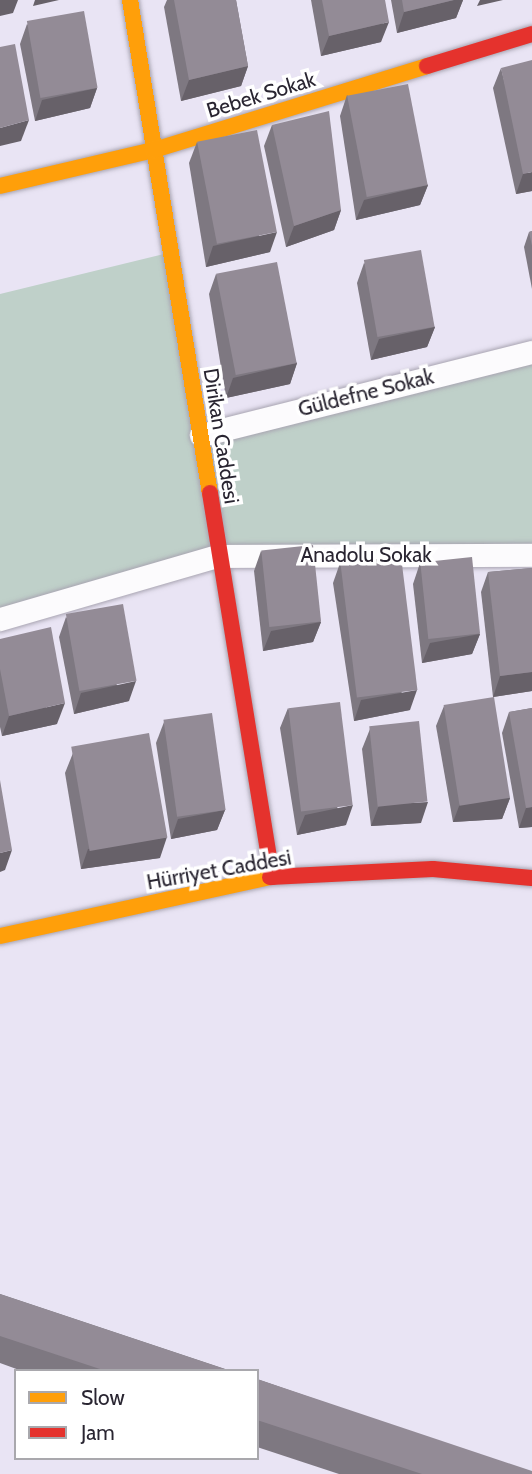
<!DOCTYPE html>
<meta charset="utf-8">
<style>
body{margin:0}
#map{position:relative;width:532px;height:1474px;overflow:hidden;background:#e9e4f4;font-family:Cabin,sans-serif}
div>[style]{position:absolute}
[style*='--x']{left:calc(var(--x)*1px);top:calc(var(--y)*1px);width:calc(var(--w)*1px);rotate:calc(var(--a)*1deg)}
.green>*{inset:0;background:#bfd0c9}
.roads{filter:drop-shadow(0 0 2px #a8a4b1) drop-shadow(0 0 2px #a8a4b1)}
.street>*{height:23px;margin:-11.5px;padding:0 11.5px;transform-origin:11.5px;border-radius:11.5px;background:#fcfbfd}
.slow>*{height:16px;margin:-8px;padding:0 8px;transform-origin:8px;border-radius:8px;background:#ff9f0a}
.jam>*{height:16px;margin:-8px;padding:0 8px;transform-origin:8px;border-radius:8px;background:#e5322d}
.wall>*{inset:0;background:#7e7881}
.shaded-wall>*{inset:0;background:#676169}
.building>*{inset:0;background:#938b96;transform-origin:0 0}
span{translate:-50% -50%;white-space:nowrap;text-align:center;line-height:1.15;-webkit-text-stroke:7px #fff;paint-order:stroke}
.street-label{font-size:21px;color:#292531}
.legend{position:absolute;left:14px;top:1369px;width:245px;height:91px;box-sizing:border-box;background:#fff;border:2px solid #a9a8ad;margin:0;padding:9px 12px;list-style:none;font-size:21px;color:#292531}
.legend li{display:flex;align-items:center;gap:14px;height:35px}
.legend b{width:35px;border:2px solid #a9a8ad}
</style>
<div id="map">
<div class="green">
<i style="clip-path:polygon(168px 253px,216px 555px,0 619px,0 294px)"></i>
<i style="clip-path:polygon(532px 352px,532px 555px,217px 555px,201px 435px)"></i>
</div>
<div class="roads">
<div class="street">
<i style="--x:201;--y:435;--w:341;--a:-14.1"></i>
<i style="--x:0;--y:619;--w:226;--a:-16.2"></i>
<i style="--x:217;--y:556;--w:315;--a:-0.2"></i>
</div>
<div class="slow">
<i style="--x:130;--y:0;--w:499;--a:80.8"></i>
<i style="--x:0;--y:186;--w:158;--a:-13.2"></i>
<i style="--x:154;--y:150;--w:286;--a:-17.1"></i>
<i style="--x:0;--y:936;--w:276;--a:-12.3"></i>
</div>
<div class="jam">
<i style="--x:427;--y:66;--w:110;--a:-16.9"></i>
<i style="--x:210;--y:493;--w:389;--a:80.8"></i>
<i style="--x:270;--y:877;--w:163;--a:-2.8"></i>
<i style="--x:433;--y:869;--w:99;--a:5.2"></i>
</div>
</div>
<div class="wall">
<i style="clip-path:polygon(167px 0,236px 0,248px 66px,241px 86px,181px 101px,164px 7px)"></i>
<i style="clip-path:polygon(311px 0,385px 0,381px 42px,321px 56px)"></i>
<i style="clip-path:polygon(391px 0,463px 0,456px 18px,397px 33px)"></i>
<i style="clip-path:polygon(27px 24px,97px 88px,90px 108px,35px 121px,20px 44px)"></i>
<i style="clip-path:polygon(501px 68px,532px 191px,516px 194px,493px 88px)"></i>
<i style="clip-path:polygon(347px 95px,428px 185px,420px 205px,356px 220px,340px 116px)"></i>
<i style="clip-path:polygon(272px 125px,341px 210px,334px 230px,286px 247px,264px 146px)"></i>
<i style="clip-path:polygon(197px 142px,270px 252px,206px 267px,189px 163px)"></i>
<i style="clip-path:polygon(532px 231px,532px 289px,524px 247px,529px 232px)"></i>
<i style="clip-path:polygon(364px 263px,435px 327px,427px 347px,371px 360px,357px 283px)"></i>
<i style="clip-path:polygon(216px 274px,297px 363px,290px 384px,226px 398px,209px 294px)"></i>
<i style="clip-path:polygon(261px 551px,321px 622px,313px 642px,263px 651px,254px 571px)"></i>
<i style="clip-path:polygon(340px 563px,410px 710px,354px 721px,333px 583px)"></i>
<i style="clip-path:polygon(420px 563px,480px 634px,472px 654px,422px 663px,413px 584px)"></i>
<i style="clip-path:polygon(532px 568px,532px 691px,493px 697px,481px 592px,488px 572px)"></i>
<i style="clip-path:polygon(66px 617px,129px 701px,74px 714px,59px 637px)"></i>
<i style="clip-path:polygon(0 639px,57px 724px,2px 736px,0 727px)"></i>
<i style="clip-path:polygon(444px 706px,510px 798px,502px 819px,453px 822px,436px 726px)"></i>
<i style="clip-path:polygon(288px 708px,346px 825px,297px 835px,280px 728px)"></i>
<i style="clip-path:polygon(532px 708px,532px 827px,519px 828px,502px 733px,509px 712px)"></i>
<i style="clip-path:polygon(164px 722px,225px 810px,217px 830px,171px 839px,156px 743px)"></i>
<i style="clip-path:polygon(370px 729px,421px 823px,371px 826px,362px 749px)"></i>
<i style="clip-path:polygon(73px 753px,160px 858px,81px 869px,65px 773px)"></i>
<i style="clip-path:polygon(0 1294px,231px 1371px,22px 1371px,0 1363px)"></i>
<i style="clip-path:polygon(257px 1379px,532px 1474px,339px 1474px,257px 1447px)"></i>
</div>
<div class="shaded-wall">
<i style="clip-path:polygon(0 0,18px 0,13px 13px,0 16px)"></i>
<i style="clip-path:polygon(35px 0,59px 0,33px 6px)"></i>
<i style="clip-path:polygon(454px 0,463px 0,456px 18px,397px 33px,404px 12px)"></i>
<i style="clip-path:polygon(480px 0,503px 0,477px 6px)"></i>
<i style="clip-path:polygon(389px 22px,381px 42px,321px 56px,329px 36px)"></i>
<i style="clip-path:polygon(248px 66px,241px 86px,181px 101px,189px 80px)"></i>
<i style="clip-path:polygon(97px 88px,90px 108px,35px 121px,42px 100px)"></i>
<i style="clip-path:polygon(29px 120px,21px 141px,0 146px,0 128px)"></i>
<i style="clip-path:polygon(532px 172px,532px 191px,516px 194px,523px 174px)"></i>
<i style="clip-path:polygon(428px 185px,420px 205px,356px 220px,364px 200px)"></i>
<i style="clip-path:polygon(341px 210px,334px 230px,286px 247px,294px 226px)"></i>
<i style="clip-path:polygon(277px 232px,270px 252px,206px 267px,213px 246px)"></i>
<i style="clip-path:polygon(435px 327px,427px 347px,371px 360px,379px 339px)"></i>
<i style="clip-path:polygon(297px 363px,290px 384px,226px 398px,233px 378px)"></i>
<i style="clip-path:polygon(321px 622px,313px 642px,263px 651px,271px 631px)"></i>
<i style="clip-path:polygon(480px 634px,472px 654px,422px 663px,430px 643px)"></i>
<i style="clip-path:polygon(532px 672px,532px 691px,493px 697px,500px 676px)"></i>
<i style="clip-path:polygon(136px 681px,129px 701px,74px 714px,81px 693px)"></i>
<i style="clip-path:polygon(417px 690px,410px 710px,354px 721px,361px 700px)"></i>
<i style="clip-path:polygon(65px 703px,57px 724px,2px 736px,9px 716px)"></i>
<i style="clip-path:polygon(510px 798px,502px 819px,453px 822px,461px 801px)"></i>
<i style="clip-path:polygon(428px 802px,421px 823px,371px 826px,379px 805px)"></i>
<i style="clip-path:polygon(353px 805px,346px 825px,297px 835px,305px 815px)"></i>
<i style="clip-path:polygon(532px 807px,532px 827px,519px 828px,526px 808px)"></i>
<i style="clip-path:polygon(225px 810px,217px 830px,171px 839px,178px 819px)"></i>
<i style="clip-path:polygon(167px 837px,160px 858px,81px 869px,88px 849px)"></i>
<i style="clip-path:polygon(12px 850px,5px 870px,0 872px,0 853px)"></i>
</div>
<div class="building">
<i style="clip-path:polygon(174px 0,236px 0,248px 66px,189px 80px)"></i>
<i style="clip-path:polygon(322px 0,385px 0,389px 22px,329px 36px)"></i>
<i style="clip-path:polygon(402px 0,454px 0,404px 12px)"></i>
<i style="left:84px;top:11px;width:78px;height:58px;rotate:80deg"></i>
<i style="clip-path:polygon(15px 44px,29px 120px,0 128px,0 47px)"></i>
<i style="clip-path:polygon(532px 60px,532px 172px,523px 174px,501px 68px)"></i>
<i style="left:408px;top:84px;width:103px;height:62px;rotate:79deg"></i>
<i style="clip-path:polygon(329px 111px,341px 210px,294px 226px,272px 125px)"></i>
<i style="left:257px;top:130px;width:104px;height:61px;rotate:79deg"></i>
<i style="clip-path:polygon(532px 231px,532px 246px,529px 232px)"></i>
<i style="left:421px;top:250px;width:78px;height:58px;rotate:80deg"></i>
<i style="left:277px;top:262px;width:103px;height:62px;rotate:79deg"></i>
<i style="left:313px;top:545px;width:77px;height:52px;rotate:84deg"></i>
<i style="left:401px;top:556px;width:135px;height:61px;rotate:83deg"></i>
<i style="left:472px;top:557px;width:77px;height:52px;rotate:84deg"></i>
<i style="clip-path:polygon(532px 568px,532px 672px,500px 676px,488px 572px)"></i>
<i style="left:123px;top:604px;width:78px;height:58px;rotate:80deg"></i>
<i style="clip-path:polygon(51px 627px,65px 703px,9px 716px,0 669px,0 639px)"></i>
<i style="left:494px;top:697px;width:102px;height:51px;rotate:81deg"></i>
<i style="left:340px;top:702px;width:104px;height:52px;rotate:83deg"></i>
<i style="clip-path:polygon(532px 708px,532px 807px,526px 808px,509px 712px)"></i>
<i style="left:212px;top:713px;width:98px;height:49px;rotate:82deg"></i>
<i style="left:419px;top:721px;width:81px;height:50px;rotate:84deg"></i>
<i style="left:149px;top:733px;width:106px;height:79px;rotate:80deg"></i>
<i style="clip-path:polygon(0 780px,12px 850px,0 853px)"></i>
<i style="clip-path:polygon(0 1294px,231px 1371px,106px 1371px,0 1336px)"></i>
<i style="clip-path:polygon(257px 1379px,532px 1471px,532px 1474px,422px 1474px,257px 1420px)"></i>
</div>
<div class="street-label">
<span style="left:261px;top:95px;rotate:-17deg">Bebek Sokak</span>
<span style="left:366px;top:393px;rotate:-14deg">Güldefne Sokak</span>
<span style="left:221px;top:436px;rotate:81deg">Dirikan Caddesi</span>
<span style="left:366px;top:555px">Anadolu Sokak</span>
<span style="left:219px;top:870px;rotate:-10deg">Hürriyet Caddesi</span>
</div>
<ul class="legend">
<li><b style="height:9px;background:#ff9f0a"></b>Slow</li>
<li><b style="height:9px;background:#e5322d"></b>Jam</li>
</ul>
</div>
